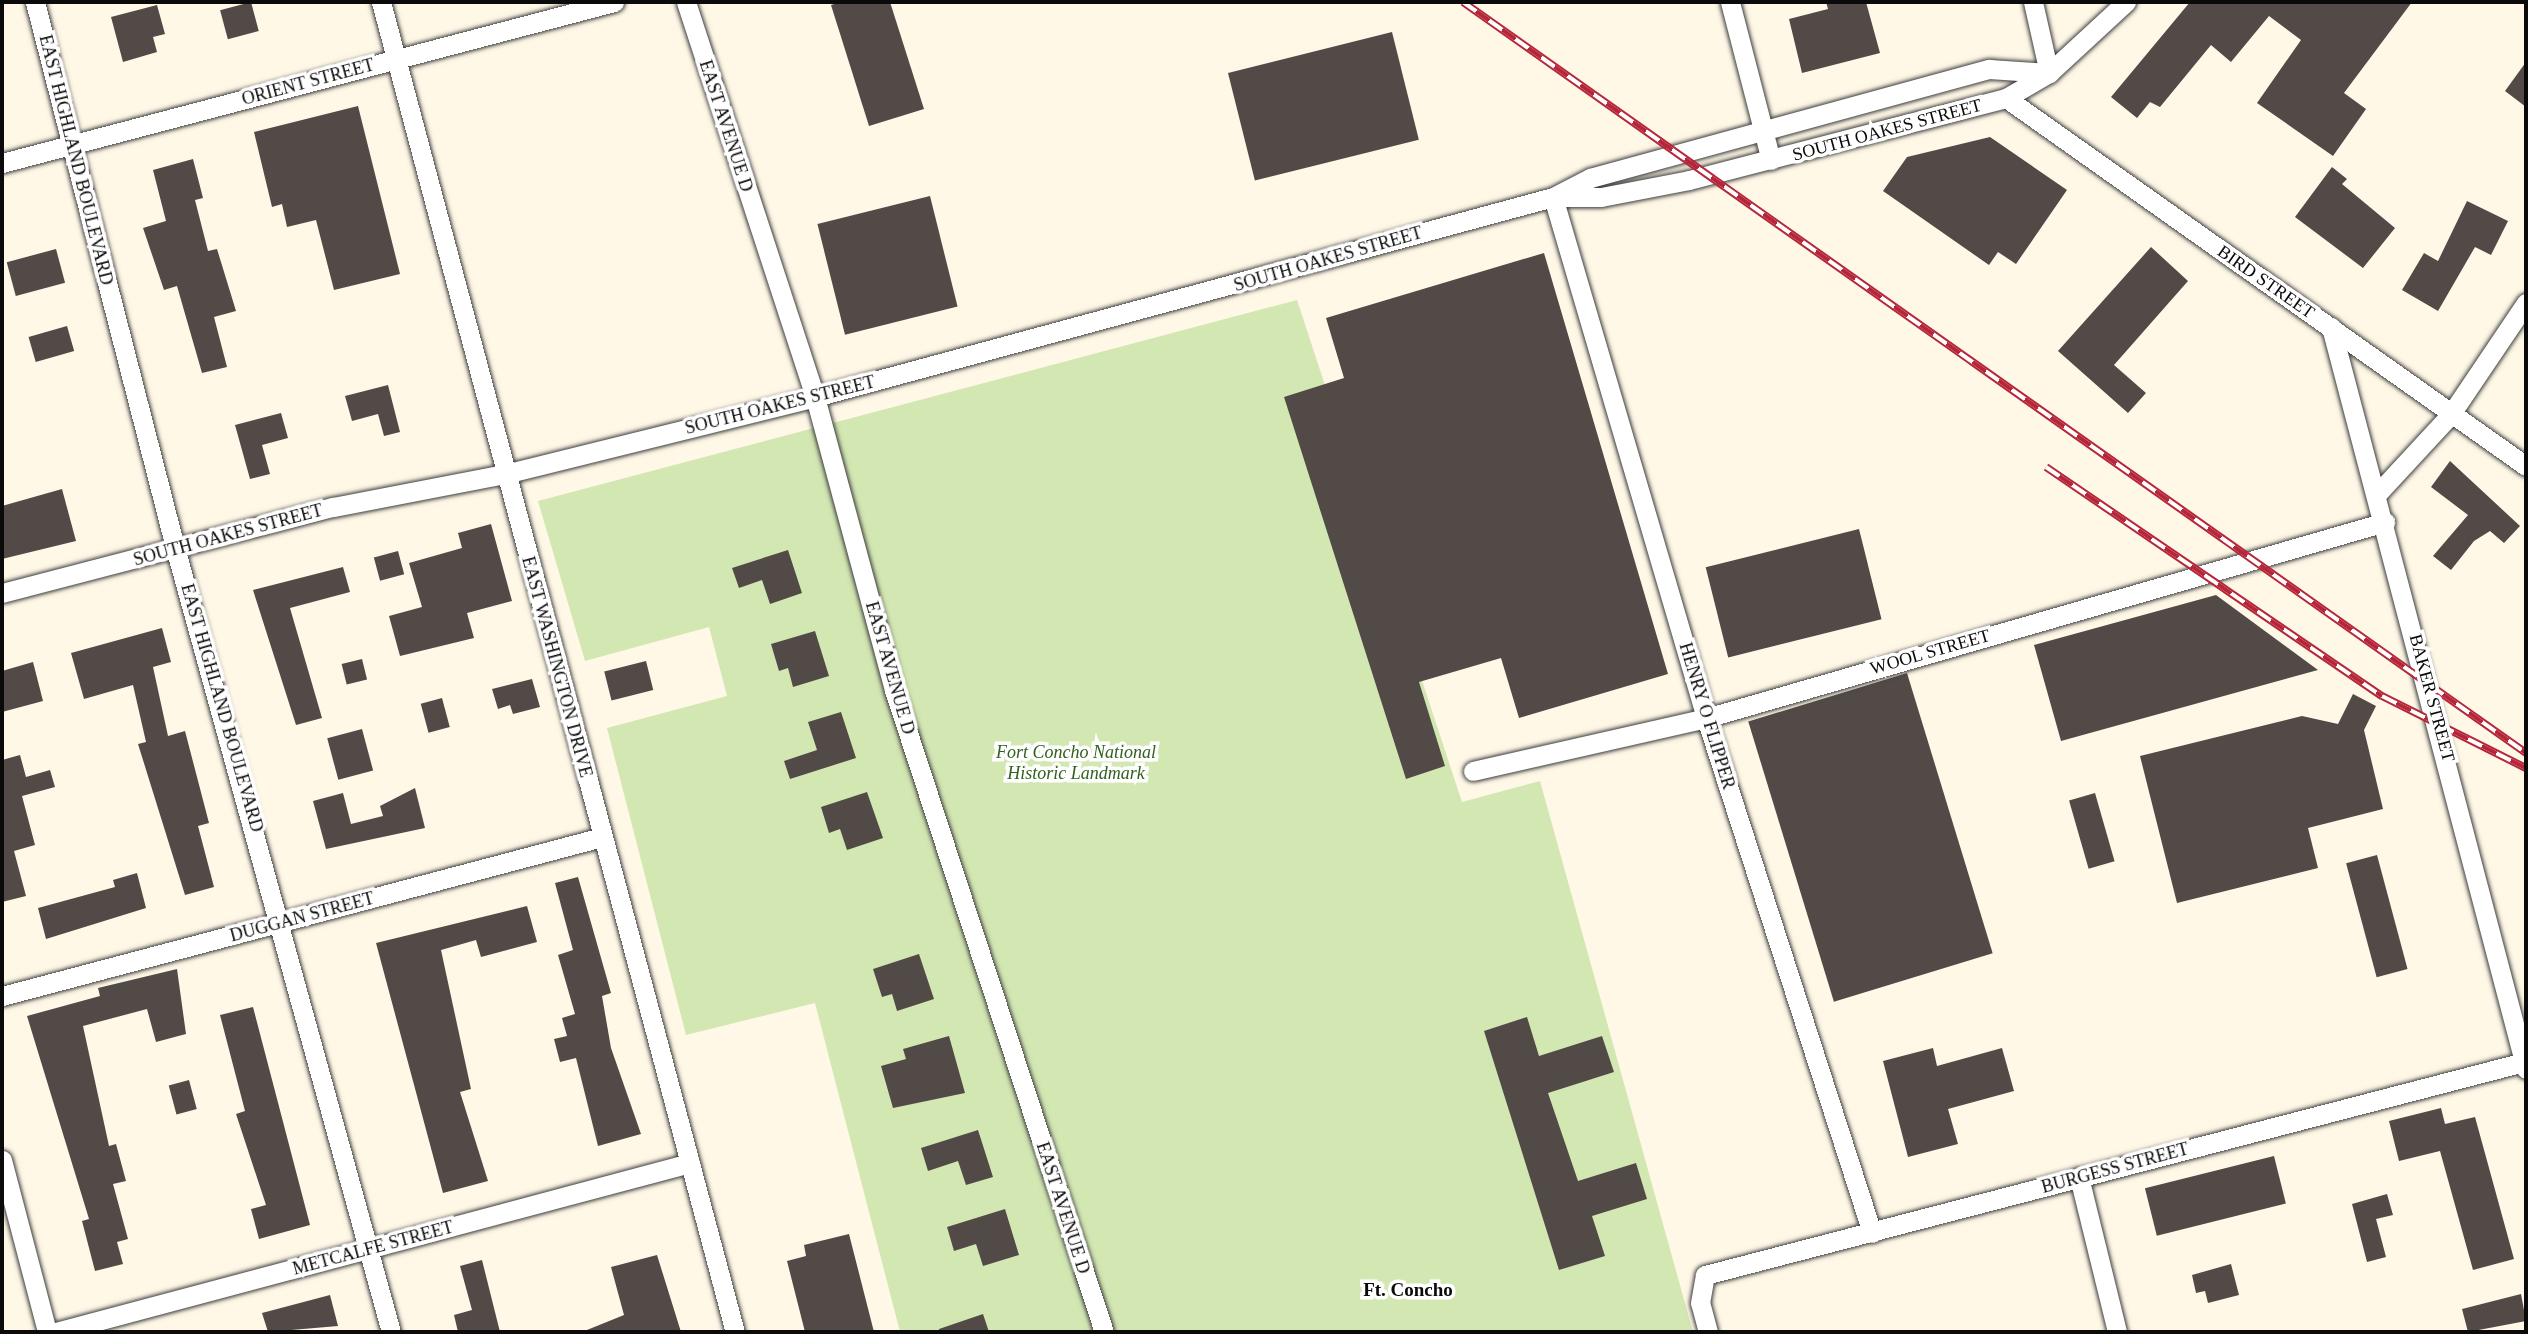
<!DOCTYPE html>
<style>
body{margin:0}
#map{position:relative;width:2528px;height:1334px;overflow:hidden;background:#fff8e7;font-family:Georgia,serif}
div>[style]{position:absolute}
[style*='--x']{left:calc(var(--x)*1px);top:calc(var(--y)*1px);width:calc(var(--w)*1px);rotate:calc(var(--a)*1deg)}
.green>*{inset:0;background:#d3e7b3}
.building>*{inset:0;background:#524a47;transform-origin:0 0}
.roads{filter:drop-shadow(0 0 2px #3d3d3d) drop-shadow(0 0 2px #3d3d3d)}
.street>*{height:19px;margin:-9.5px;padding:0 9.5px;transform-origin:9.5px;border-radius:9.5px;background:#fff}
.rail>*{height:8px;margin-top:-4px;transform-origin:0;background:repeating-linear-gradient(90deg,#fff 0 16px,#b6263a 0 32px);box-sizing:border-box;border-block:2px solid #b6263a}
span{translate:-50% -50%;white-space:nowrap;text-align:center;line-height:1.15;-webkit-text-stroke:7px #fff;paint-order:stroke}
.street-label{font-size:18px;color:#0a0a0a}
.park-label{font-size:18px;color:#315f1d;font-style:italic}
.neighbourhood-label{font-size:19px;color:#0a0a0a;font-weight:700}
.frame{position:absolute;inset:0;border:4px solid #0a0a0a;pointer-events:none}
</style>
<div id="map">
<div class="green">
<i style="clip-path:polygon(1297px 300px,1462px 802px,1540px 781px,1693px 1332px,900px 1332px,815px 1003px,686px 1035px,607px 728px,727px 696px,709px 627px,585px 661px,538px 501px)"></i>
</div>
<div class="building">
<i style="left:251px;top:2px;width:30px;height:32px;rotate:75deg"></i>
<i style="clip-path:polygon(841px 2px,890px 2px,924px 109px,869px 126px,831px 5px)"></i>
<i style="clip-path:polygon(1826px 2px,1866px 2px,1880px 53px,1802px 73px,1789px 19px,1828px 9px)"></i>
<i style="clip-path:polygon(2190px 2px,2412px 2px,2344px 93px,2366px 109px,2333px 156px,2257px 103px,2301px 40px,2269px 16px,2231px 62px,2211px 45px,2160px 107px,2150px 102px,2137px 118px,2111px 97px)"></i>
<i style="clip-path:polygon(157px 5px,165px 34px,153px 37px,157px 52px,123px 62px,111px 17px)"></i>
<i style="left:1392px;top:32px;width:111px;height:169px;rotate:76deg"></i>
<i style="clip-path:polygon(2526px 62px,2526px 107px,2505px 91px)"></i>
<i style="clip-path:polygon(358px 106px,400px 274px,334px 290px,316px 220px,287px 227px,282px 204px,272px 207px,254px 132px)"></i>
<i style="clip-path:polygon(1990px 137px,2067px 190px,2016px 264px,1998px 252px,1989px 265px,1883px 191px,1907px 157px)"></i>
<i style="clip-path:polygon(193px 159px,203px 198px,195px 200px,208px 251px,217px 249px,236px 311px,214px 317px,227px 367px,202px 373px,177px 286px,164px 290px,143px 228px,166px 221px,153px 170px)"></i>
<i style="clip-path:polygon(2332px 167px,2347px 179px,2342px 184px,2395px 228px,2363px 268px,2295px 217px)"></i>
<i style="left:930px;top:196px;width:114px;height:116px;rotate:76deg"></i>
<i style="clip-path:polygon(2467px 201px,2508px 221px,2491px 255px,2475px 247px,2438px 311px,2402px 290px,2424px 253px,2438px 261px)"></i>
<i style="clip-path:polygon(2151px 247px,2188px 281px,2114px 365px,2146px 393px,2128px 413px,2058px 351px)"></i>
<i style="left:56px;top:249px;width:35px;height:51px;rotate:75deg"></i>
<i style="clip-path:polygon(1544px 253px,1668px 674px,1519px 718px,1501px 658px,1419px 682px,1445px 766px,1406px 779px,1284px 397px,1344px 378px,1326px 318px)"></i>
<i style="left:67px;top:326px;width:26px;height:40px;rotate:74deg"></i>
<i style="clip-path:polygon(388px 385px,400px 432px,384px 436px,378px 414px,352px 421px,345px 396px)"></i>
<i style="clip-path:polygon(281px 413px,288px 438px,262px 445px,270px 474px,250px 479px,235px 425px)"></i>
<i style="clip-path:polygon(2450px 461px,2520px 526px,2504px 543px,2490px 531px,2474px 541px,2451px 570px,2433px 556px,2468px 515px,2431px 487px)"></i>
<i style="clip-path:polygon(62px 489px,76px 541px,2px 559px,2px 506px)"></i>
<i style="clip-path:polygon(491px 524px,512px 601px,467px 613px,474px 638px,400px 656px,389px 616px,422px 607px,409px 563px,462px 548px,458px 533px)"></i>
<i style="left:1859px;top:529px;width:93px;height:158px;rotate:76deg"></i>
<i style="clip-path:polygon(788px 550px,802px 593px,770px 604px,762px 580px,739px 588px,732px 568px)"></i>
<i style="left:398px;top:551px;width:24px;height:25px;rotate:75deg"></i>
<i style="clip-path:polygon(343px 567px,350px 592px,290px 608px,322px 718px,296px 725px,253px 590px)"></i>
<i style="clip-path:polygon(2216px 595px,2318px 670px,2061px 741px,2034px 645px)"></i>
<i style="clip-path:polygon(162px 628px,171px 662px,153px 667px,168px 736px,185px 731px,209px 823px,198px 826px,214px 887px,185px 895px,138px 744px,146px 742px,133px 685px,84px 699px,71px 653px)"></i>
<i style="clip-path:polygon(815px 631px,829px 676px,793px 687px,788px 668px,779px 671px,771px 644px)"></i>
<i style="left:362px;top:659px;width:21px;height:21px;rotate:76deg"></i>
<i style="left:646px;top:661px;width:30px;height:43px;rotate:76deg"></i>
<i style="clip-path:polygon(33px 662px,43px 701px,2px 712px,2px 671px)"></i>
<i style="left:1907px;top:673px;width:293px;height:166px;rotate:73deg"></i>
<i style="clip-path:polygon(532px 679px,540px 707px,513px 714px,510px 705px,498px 709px,492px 689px)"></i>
<i style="clip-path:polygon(2353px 694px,2376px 706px,2364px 730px,2383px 809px,2308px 828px,2318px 868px,2177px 903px,2140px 756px,2302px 716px,2338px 724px)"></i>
<i style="left:442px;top:698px;width:30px;height:22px;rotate:75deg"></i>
<i style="clip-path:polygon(841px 712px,856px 758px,790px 779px,784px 761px,817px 750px,808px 722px)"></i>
<i style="left:362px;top:729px;width:43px;height:36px;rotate:75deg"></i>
<i style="clip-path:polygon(20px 755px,26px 777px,50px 770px,55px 787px,22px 796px,35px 845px,14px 851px,26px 896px,2px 902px,2px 760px)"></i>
<i style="clip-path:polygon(415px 788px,425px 828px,326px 849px,313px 801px,343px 793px,351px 824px,383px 816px,380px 806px)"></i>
<i style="clip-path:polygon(867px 792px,883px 838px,847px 850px,840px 829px,829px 833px,821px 807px)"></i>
<i style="left:2095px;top:793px;width:71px;height:27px;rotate:74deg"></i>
<i style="left:2377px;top:855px;width:118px;height:32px;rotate:75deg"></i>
<i style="clip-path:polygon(137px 873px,146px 908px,46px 939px,38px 908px,115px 887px,113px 880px)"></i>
<i style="clip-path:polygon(578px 877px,611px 993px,602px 996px,611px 1048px,641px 1134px,598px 1146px,576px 1058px,560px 1062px,554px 1039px,567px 1036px,562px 1018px,575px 1014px,558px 955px,573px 950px,555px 883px)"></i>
<i style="clip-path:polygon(527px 906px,537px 942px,481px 957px,476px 940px,441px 950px,471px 1089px,460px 1092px,488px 1181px,443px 1193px,376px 943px)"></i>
<i style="clip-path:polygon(919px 954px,934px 999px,897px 1011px,892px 994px,882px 997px,873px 969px)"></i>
<i style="clip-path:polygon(177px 969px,186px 1034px,156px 1042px,147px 1009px,83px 1026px,109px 1146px,116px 1144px,126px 1181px,113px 1184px,128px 1239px,117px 1242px,123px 1264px,95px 1271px,82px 1221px,89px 1219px,27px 1016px,100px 996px,98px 988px)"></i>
<i style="clip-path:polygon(253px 1007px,310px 1225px,259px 1239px,251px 1209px,266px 1205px,236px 1114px,245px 1111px,220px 1015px)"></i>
<i style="clip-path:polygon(1527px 1017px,1539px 1056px,1602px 1036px,1614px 1072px,1548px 1093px,1578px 1181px,1636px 1163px,1647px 1199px,1592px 1216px,1605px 1256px,1559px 1270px,1484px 1031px)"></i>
<i style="clip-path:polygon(949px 1036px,965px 1093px,893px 1108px,881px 1066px,906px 1059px,903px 1049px)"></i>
<i style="clip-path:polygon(1933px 1048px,1937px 1066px,2002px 1048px,2014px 1091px,1948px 1109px,1958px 1144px,1908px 1157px,1883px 1061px)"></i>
<i style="left:189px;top:1080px;width:30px;height:21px;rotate:75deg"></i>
<i style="clip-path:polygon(2441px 1108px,2445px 1124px,2475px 1117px,2514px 1259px,2473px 1270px,2440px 1151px,2399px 1161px,2389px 1121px)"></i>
<i style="clip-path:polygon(978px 1130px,993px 1177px,966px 1185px,958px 1161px,928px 1171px,921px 1148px)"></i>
<i style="left:2274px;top:1156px;width:49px;height:133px;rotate:76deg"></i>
<i style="clip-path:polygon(2387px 1194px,2393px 1215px,2376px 1219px,2386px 1257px,2367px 1262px,2352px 1204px)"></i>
<i style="clip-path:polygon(1005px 1209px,1019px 1255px,983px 1266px,976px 1244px,954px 1251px,947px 1227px)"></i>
<i style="clip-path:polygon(849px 1234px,874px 1332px,805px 1332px,787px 1261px,806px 1256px,804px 1245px)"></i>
<i style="clip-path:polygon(657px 1255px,681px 1332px,582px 1332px,624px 1315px,611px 1267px)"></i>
<i style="clip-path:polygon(482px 1260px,500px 1332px,458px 1332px,454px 1315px,472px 1310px,460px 1266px)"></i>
<i style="clip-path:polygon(2231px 1264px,2239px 1295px,2208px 1303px,2205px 1291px,2196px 1293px,2192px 1275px)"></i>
<i style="clip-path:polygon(2521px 1294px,2526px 1321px,2468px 1332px,2462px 1309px)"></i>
<i style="clip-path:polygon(330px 1295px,338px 1326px,268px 1332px,262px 1313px)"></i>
<i style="clip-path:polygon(983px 1314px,989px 1332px,939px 1332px,939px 1329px)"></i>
</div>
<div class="roads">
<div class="street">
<i style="--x:35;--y:2;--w:567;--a:75.6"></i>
<i style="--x:176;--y:551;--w:810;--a:74.61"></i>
<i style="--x:381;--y:2;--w:1376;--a:75.1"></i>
<i style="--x:686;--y:2;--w:416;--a:71.9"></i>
<i style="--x:815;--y:397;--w:303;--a:74.9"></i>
<i style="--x:894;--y:690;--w:675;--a:71.89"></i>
<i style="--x:1730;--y:2;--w:163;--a:75.5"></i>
<i style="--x:2033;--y:2;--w:73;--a:77.3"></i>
<i style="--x:2006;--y:98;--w:637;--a:35.29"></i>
<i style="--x:2;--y:163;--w:633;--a:-14.74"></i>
<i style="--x:1553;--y:197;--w:543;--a:73.63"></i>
<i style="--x:1706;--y:718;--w:541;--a:72.13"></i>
<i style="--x:1558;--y:197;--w:43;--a:0"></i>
<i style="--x:1601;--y:197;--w:90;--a:-10.9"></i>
<i style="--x:1689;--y:180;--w:327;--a:-14.5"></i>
<i style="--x:2006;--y:98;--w:50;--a:-30.2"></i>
<i style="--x:2049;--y:73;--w:105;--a:-42.7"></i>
<i style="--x:2331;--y:327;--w:767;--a:75.28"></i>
<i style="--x:2377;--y:494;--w:109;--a:-47.2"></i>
<i style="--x:2451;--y:414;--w:134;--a:-56"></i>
<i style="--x:2;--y:593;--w:342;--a:-14.6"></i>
<i style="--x:333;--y:507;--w:175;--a:-10.9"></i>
<i style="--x:505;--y:474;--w:319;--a:-13.9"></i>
<i style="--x:815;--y:397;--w:765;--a:-15.16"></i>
<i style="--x:1553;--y:197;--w:42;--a:-27.2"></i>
<i style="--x:1590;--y:178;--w:414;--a:-15.3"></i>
<i style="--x:1989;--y:69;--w:60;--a:3.8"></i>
<i style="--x:1473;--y:771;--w:239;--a:-12.8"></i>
<i style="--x:1706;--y:718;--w:707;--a:-16.1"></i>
<i style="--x:2;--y:996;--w:621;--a:-14.84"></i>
<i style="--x:2;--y:1160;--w:178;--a:75.3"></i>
<i style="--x:2079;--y:1177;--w:160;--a:76.2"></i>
<i style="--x:56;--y:1332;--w:656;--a:-14.93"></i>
<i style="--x:1708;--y:1332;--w:30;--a:-105"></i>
<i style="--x:1700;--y:1303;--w:28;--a:-80"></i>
<i style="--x:1705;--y:1275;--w:846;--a:-14.58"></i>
</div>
</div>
<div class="rail">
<i style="--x:1463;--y:2;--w:1302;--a:35.24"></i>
<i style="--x:2046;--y:467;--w:407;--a:34.3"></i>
<i style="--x:2382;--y:696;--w:161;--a:26.6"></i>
</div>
<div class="street-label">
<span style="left:308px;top:82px;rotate:-15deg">ORIENT STREET</span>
<span style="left:726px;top:126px;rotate:72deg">EAST AVENUE D</span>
<span style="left:1887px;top:130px;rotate:-15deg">SOUTH OAKES STREET</span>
<span style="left:76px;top:160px;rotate:76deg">EAST HIGHLAND BOULEVARD</span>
<span style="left:1328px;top:259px;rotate:-16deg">SOUTH OAKES STREET</span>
<span style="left:2266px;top:282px;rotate:35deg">BIRD STREET</span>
<span style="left:780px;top:405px;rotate:-14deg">SOUTH OAKES STREET</span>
<span style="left:228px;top:535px;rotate:-15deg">SOUTH OAKES STREET</span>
<span style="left:1930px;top:652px;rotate:-16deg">WOOL STREET</span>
<span style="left:557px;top:667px;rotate:75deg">EAST WASHINGTON DRIVE</span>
<span style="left:890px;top:668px;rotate:74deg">EAST AVENUE D</span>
<span style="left:2432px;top:698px;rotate:75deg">BAKER STREET</span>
<span style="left:222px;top:708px;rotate:74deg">EAST HIGHLAND BOULEVARD</span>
<span style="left:1707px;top:716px;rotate:73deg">HENRY O FLIPPER</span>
<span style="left:302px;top:917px;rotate:-15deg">DUGGAN STREET</span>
<span style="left:2115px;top:1168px;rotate:-15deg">BURGESS STREET</span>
<span style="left:1063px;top:1208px;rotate:72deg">EAST AVENUE D</span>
<span style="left:373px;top:1248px;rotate:-15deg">METCALFE STREET</span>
</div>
<div class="park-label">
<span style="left:1076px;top:763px">Fort Concho National<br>Historic Landmark</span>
</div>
<div class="neighbourhood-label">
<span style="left:1408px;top:1290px">Ft. Concho</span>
</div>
<div class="frame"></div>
</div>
